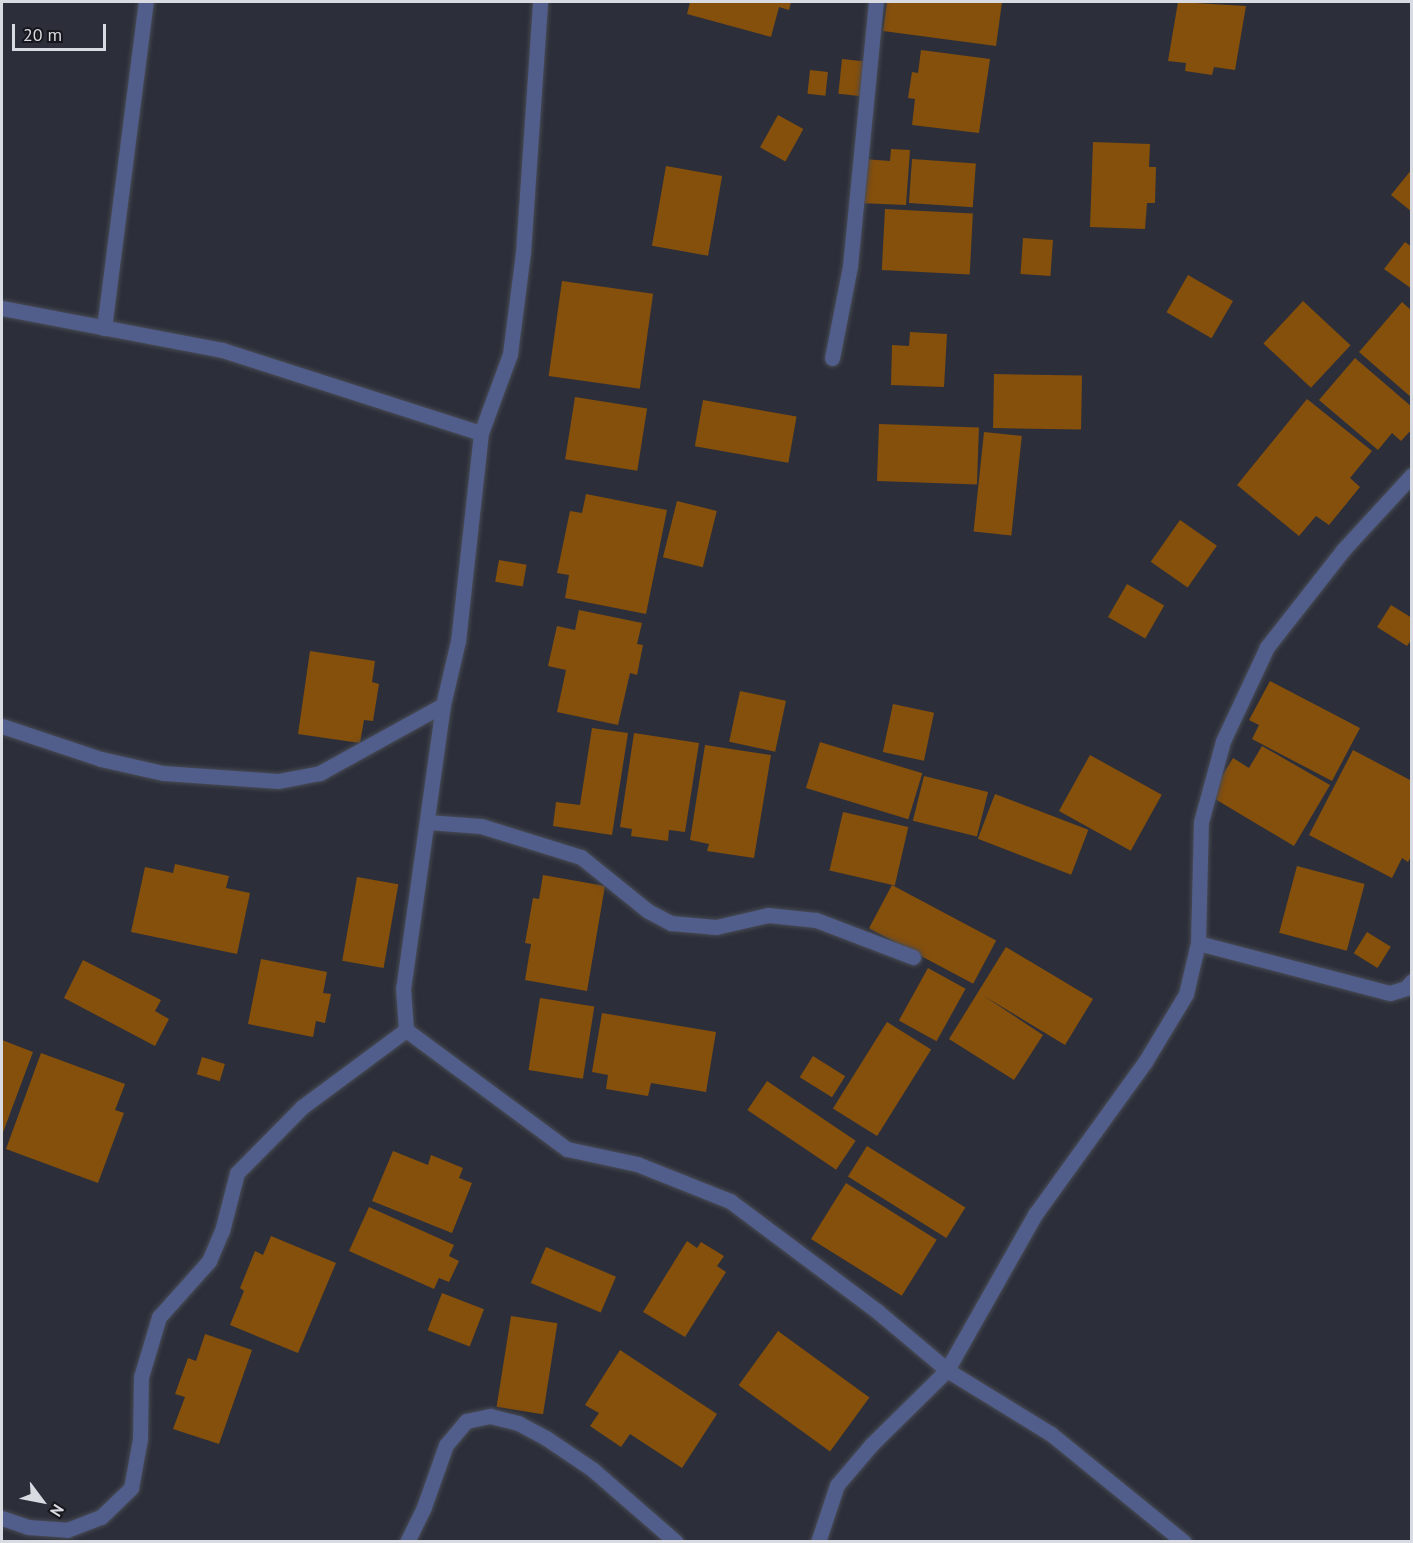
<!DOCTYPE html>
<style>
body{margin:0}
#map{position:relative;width:1413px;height:1543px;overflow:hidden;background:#2c2f39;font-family:"PT Sans",sans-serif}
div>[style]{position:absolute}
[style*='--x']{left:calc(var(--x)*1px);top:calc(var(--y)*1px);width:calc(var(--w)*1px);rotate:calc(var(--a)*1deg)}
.building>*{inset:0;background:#854f0c;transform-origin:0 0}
.roads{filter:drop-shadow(0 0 2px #484b54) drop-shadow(0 0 2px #484b54)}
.street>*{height:15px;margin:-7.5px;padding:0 7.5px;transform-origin:7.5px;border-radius:7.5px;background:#515d8a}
span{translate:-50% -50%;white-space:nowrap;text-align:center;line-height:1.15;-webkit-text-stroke:5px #16171c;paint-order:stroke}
.frame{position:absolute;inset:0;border:3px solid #d9dbe2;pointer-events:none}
.north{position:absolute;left:12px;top:1471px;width:60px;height:60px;-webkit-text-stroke:4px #16171c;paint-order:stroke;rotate:122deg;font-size:16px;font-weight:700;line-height:24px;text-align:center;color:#d9dbe2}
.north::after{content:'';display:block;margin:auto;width:21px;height:27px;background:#d9dbe2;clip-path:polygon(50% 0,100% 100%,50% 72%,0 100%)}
.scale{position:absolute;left:12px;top:24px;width:94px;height:27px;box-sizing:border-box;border:3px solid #d9dbe2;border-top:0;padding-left:8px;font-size:18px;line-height:21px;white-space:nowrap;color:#d9dbe2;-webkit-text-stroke:4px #16171c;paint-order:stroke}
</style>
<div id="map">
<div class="building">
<i style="clip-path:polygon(690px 2px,791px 2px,789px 10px,779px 7px,771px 37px,687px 14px)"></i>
<i style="clip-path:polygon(887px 2px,1002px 2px,996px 46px,883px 31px)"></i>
<i style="clip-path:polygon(1178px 2px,1246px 6px,1235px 70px,1214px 67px,1212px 75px,1185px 71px,1186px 63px,1168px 61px)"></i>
<i style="clip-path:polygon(921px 50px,990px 59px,979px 133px,912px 125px,915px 99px,908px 98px,912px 72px,918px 73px)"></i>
<i style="left:842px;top:59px;width:28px;height:35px;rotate:6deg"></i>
<i style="left:810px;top:70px;width:18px;height:24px;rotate:6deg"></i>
<i style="left:778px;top:115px;width:29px;height:37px;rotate:29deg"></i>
<i style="clip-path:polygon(1093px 142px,1150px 144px,1149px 167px,1156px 167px,1155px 203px,1147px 203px,1145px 229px,1090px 227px)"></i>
<i style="clip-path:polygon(891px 149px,910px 150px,906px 205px,859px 203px,864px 159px,890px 161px)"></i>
<i style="left:912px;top:159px;width:64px;height:44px;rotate:4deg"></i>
<i style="left:666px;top:166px;width:57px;height:81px;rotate:10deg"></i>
<i style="clip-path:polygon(1412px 169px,1412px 212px,1391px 195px)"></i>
<i style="left:885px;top:209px;width:88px;height:61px;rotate:3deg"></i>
<i style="left:1023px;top:238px;width:30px;height:36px;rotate:4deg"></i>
<i style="clip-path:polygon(1405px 242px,1412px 247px,1412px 289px,1384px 269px)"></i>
<i style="left:1188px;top:275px;width:52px;height:43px;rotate:30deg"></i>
<i style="left:562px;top:281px;width:92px;height:96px;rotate:8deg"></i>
<i style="left:1303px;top:301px;width:65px;height:58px;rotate:43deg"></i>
<i style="clip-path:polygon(1402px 302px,1412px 311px,1412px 398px,1359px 352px)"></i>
<i style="clip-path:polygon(910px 332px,947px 334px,944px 387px,891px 385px,892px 345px,909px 346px)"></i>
<i style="clip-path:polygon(1355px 358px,1412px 407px,1412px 429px,1401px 441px,1392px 433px,1378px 450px,1319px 400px)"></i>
<i style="left:994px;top:374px;width:88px;height:54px;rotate:1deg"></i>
<i style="left:575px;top:397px;width:73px;height:63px;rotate:9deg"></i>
<i style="clip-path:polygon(1307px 399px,1372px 451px,1350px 478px,1360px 487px,1329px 525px,1316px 516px,1299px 536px,1237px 485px)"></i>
<i style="left:703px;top:400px;width:95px;height:47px;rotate:10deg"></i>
<i style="left:879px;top:424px;width:100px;height:57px;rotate:2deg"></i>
<i style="left:984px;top:432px;width:38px;height:100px;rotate:6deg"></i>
<i style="clip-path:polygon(586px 494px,667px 510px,646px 614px,565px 598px,569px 575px,557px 573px,570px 511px,582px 513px)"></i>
<i style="left:677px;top:501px;width:41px;height:58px;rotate:14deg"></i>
<i style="left:1180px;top:520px;width:45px;height:51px;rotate:35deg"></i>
<i style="left:499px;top:560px;width:28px;height:22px;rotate:10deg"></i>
<i style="left:1127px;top:584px;width:43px;height:38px;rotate:30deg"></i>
<i style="clip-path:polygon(1391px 605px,1412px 618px,1412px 639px,1407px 646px,1377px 627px)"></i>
<i style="clip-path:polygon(579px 610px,642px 623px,637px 644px,643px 645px,637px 675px,630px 673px,618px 725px,557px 712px,566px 670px,548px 666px,557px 626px,575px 630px)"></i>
<i style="clip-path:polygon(310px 651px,375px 661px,372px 682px,379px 684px,373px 721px,364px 720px,360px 743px,298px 734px)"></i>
<i style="clip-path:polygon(1270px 681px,1360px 728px,1332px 781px,1252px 739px,1259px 725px,1249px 720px)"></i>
<i style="left:740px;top:691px;width:47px;height:52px;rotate:12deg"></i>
<i style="left:893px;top:704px;width:42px;height:49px;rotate:12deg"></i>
<i style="clip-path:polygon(592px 728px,628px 733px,612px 835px,553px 826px,556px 802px,580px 805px)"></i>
<i style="clip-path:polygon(634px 733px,699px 743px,685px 832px,669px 830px,668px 841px,631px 836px,632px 829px,620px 827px)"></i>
<i style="left:820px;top:742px;width:107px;height:48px;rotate:17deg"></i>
<i style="clip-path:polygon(705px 745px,771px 755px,754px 858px,707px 851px,709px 844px,690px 840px)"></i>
<i style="clip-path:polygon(1262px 746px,1330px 785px,1294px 846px,1210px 796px,1233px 758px,1249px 768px)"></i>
<i style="clip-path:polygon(1353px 750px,1412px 781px,1412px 855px,1408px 862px,1402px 858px,1392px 878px,1309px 835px)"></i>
<i style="left:1090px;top:755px;width:82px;height:64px;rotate:29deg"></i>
<i style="left:924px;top:776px;width:66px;height:46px;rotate:14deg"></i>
<i style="left:995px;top:794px;width:100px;height:48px;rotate:21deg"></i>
<i style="left:843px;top:812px;width:67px;height:60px;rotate:13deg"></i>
<i style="clip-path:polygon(175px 864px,229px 876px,226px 888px,250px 893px,237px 954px,131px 932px,145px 867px,173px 873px)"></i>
<i style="left:1297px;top:866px;width:70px;height:69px;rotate:15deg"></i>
<i style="clip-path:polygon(543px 875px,605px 886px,587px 991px,525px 980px,531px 944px,525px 943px,533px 898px,539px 899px)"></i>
<i style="left:357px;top:877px;width:42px;height:85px;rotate:10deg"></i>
<i style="left:892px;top:885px;width:118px;height:49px;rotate:28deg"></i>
<i style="left:1367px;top:932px;width:28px;height:25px;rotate:32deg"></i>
<i style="clip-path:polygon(1006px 947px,1093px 999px,1065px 1045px,984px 996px,1043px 1035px,1014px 1080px,949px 1039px)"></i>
<i style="clip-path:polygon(261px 959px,327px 972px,323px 993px,331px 994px,325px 1023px,316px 1021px,313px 1037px,248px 1024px)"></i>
<i style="clip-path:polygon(83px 960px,161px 1000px,155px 1011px,169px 1019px,155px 1046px,64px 998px)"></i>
<i style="left:928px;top:968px;width:43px;height:60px;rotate:29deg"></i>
<i style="left:540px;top:998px;width:55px;height:73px;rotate:9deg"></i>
<i style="clip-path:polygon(602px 1013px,716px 1032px,706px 1092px,651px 1083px,648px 1096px,606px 1089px,608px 1075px,592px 1072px)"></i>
<i style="left:887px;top:1022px;width:52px;height:102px;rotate:32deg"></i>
<i style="clip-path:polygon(2px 1040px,33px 1052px,2px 1135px)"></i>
<i style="clip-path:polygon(41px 1053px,125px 1084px,115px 1110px,124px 1113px,98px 1183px,6px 1149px)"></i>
<i style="left:813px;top:1056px;width:38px;height:25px;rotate:32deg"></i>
<i style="left:202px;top:1057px;width:24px;height:18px;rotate:17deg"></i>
<i style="left:767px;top:1081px;width:107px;height:35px;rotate:34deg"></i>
<i style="left:867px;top:1146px;width:116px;height:36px;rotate:32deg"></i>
<i style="clip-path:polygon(393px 1151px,428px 1165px,431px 1155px,463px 1168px,459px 1178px,472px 1183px,452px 1233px,372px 1201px)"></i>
<i style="left:846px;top:1183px;width:107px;height:66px;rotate:32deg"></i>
<i style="clip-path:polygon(369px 1207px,454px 1245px,449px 1256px,459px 1261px,449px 1282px,439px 1278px,434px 1289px,349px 1251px)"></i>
<i style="clip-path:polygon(271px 1236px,336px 1263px,298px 1353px,230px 1325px,244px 1291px,240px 1288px,255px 1251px,263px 1255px)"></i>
<i style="clip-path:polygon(687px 1241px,697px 1248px,701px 1242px,724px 1256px,717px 1266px,726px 1272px,685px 1337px,643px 1312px)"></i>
<i style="left:546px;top:1247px;width:76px;height:39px;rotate:23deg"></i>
<i style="left:442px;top:1293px;width:45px;height:40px;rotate:21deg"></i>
<i style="left:511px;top:1316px;width:47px;height:92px;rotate:9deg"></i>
<i style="left:778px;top:1331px;width:113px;height:67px;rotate:36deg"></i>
<i style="clip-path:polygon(205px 1334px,252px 1350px,219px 1444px,173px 1429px,185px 1397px,175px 1394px,188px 1358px,196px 1361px)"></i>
<i style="clip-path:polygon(620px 1350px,717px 1414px,682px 1468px,630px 1434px,621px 1447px,590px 1426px,599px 1413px,585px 1405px)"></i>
</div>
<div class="roads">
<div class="street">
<i style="--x:2;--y:308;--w:224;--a:10.8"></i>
<i style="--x:222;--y:350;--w:272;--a:17.8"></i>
<i style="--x:481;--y:433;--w:209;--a:96.3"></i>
<i style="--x:458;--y:641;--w:66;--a:103.2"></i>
<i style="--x:443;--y:705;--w:141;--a:151.1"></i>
<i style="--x:320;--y:773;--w:43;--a:169.2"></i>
<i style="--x:278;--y:781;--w:115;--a:-176"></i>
<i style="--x:163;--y:773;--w:64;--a:-167.3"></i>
<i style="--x:101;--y:759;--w:104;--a:-161.6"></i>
<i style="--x:104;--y:328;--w:329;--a:-82.7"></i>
<i style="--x:832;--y:358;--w:94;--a:-78.9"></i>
<i style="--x:850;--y:266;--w:265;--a:-84.4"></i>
<i style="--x:481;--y:433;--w:84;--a:-69.8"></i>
<i style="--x:510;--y:354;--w:102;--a:-82.7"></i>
<i style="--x:523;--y:253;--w:252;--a:-86.1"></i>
<i style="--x:443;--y:705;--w:286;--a:98"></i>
<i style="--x:403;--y:988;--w:42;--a:85.9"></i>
<i style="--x:406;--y:1030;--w:200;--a:36.5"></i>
<i style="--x:567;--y:1149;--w:72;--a:12.1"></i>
<i style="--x:637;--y:1164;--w:100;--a:21.7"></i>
<i style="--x:730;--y:1201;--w:184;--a:36.8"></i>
<i style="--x:877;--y:1311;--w:92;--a:40.1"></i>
<i style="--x:947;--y:1370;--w:122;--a:31.6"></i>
<i style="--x:1051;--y:1434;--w:171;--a:39.1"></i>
<i style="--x:427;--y:822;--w:54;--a:4.2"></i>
<i style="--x:481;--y:826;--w:105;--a:17.2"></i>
<i style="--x:581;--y:857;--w:86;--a:38.9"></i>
<i style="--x:648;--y:911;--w:26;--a:28"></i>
<i style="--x:671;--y:923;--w:45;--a:5.1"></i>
<i style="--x:716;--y:927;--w:53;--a:-13"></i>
<i style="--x:768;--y:915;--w:48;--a:5.9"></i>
<i style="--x:816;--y:920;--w:104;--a:20.9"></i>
<i style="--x:1198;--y:943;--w:198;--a:14.6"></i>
<i style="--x:1390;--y:993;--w:17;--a:-17"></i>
<i style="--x:1406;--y:988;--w:9;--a:-49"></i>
<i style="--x:2;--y:1518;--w:28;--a:19"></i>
<i style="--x:28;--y:1527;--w:39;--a:4"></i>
<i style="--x:67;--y:1530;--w:36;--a:-21"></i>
<i style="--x:101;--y:1517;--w:42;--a:-44"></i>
<i style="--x:131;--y:1488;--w:50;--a:-79.6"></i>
<i style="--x:140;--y:1439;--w:62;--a:-89.1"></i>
<i style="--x:141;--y:1377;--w:63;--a:-73.3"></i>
<i style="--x:159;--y:1317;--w:75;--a:-48.2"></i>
<i style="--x:209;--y:1261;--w:33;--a:-67"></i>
<i style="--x:222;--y:1231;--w:60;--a:-75.5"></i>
<i style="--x:237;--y:1173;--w:93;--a:-45.4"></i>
<i style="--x:302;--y:1107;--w:129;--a:-36.5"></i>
<i style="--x:407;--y:1542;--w:39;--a:-64"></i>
<i style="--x:424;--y:1507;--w:66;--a:-70.5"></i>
<i style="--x:446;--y:1445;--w:31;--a:-50"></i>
<i style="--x:466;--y:1421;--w:25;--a:-12"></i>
<i style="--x:490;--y:1416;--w:29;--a:14"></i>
<i style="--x:518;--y:1423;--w:32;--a:28"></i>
<i style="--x:546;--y:1438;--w:55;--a:34"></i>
<i style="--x:592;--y:1469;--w:111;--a:41"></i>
<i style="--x:818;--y:1542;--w:60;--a:-71.6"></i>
<i style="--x:837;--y:1485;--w:54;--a:-49.5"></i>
<i style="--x:872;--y:1444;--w:105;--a:-44.6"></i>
<i style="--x:947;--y:1370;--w:180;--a:-60.5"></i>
<i style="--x:1036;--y:1213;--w:186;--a:-54.2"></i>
<i style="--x:1145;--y:1062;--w:79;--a:-58.9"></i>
<i style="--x:1186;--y:994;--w:52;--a:-76.8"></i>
<i style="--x:1198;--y:943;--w:121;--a:-88.6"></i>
<i style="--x:1201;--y:822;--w:84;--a:-74.8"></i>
<i style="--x:1223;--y:741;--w:104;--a:-64.9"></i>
<i style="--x:1267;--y:647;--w:123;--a:-51.9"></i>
<i style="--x:1343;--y:550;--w:102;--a:-47.4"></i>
</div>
</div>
<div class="frame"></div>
<div class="north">N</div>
<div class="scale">20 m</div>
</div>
